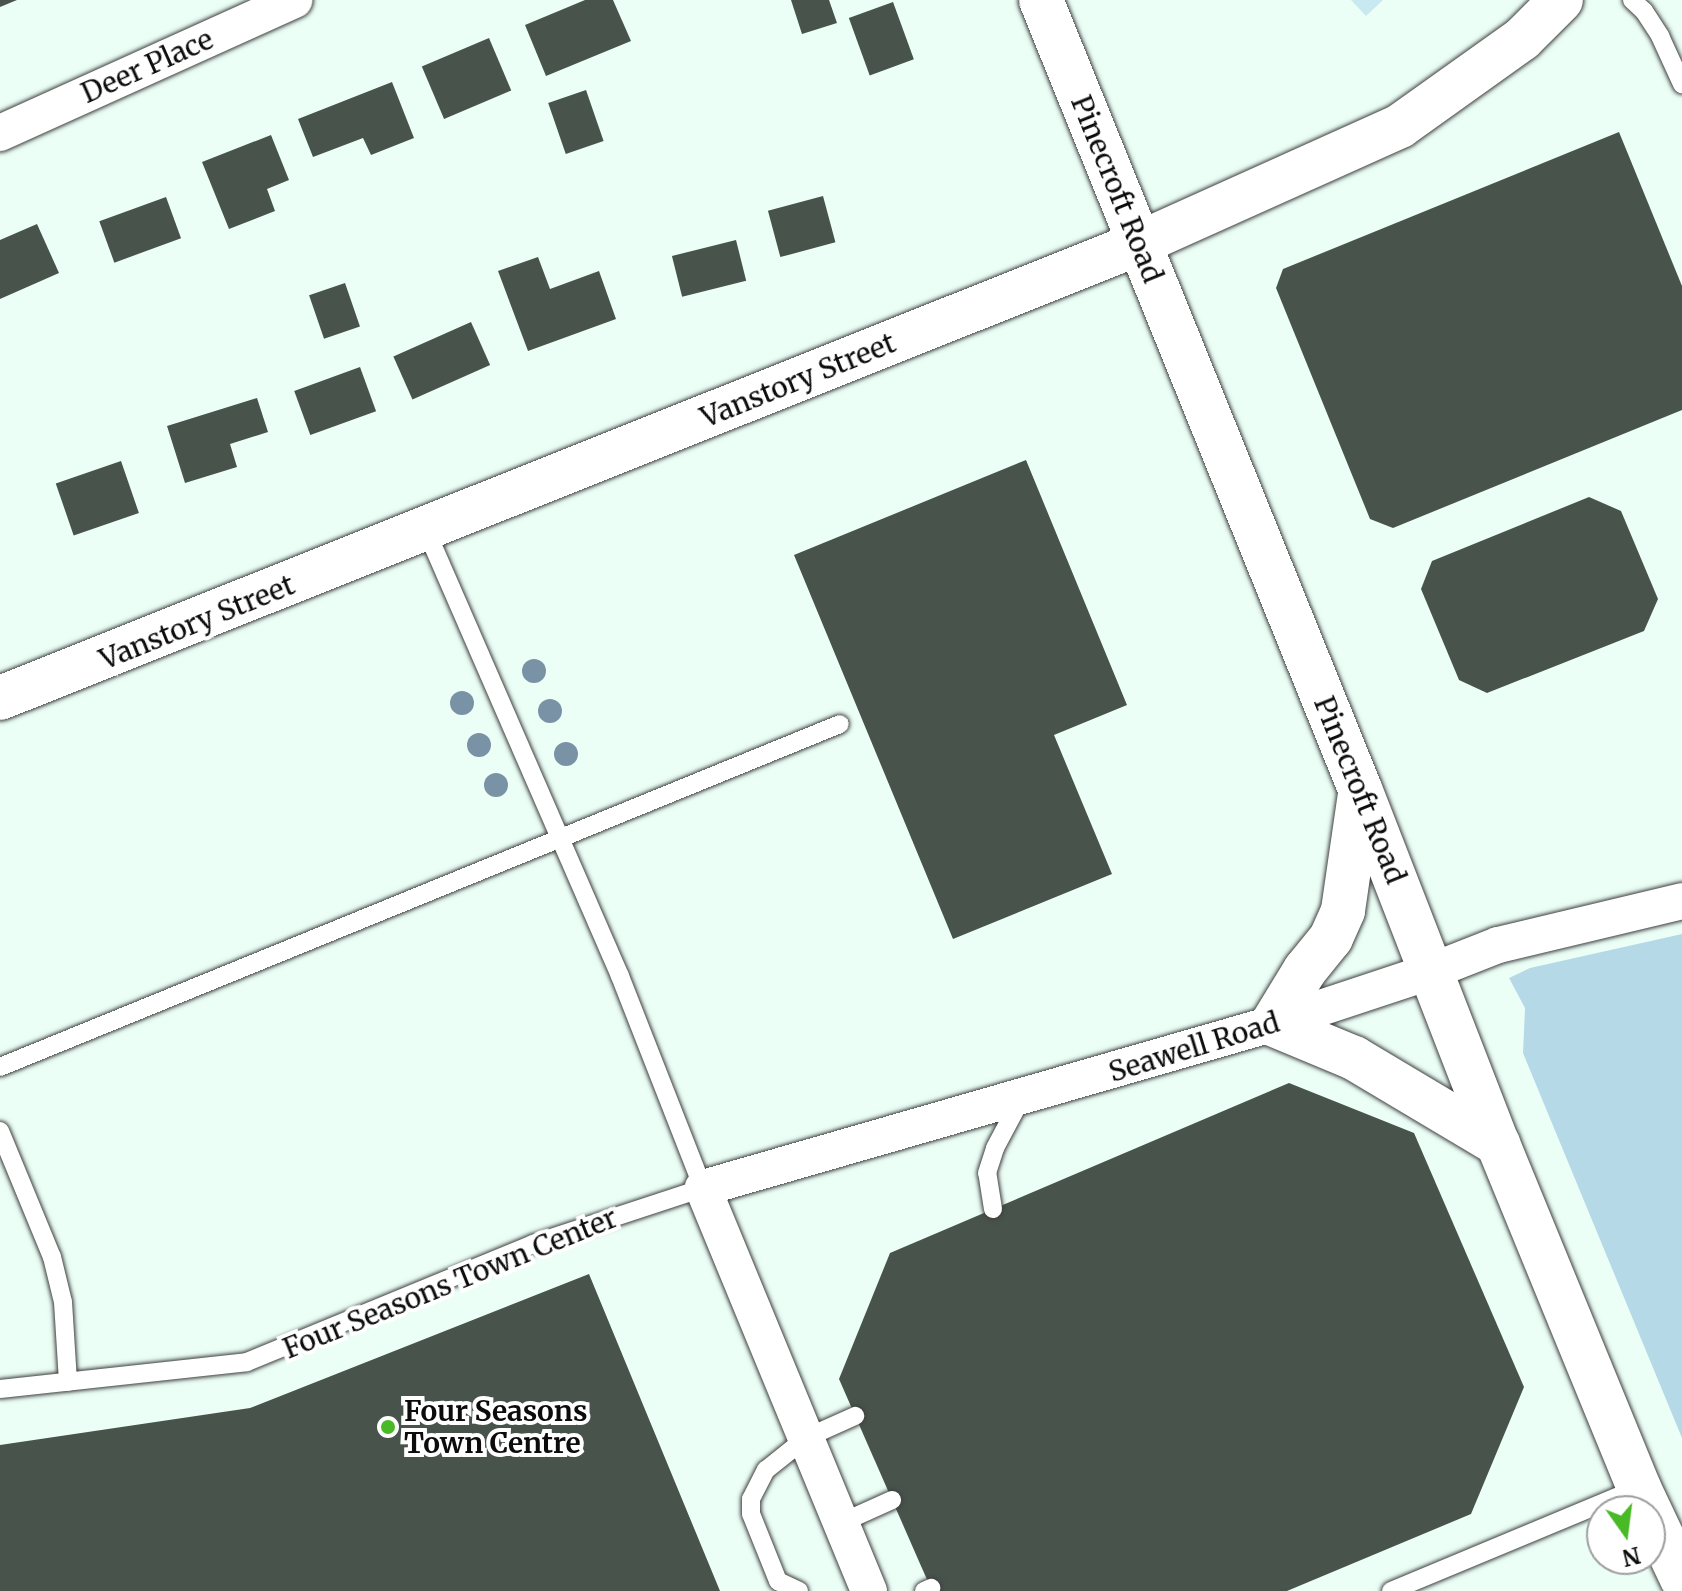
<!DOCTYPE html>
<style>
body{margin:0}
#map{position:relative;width:1682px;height:1591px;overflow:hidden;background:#ebfff7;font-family:Merriweather,serif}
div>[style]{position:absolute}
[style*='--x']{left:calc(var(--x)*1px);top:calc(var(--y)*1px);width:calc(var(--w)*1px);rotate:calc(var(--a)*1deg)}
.green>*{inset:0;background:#b6d9e8}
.pitch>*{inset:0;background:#c7e9ef}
.building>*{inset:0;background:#48544b;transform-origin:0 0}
.roads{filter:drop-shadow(0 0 2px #3f3f3f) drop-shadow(0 0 2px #3f3f3f)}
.service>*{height:18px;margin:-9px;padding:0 9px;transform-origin:9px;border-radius:9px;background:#fff}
.minor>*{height:36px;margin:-18px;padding:0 18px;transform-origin:18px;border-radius:18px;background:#fff}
.tertiary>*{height:44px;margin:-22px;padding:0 22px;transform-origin:22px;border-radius:22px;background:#fff}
.trees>*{width:24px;height:24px;margin:-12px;border-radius:50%;background:#7a92a5}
.dots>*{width:22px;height:22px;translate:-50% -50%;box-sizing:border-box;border:4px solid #fff;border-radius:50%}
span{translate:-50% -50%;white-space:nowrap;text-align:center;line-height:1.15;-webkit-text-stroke:8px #fff;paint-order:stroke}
.street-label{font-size:28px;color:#0c0c0c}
.poi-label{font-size:28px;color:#0c0c0c;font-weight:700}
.left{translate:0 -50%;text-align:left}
.north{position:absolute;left:1586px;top:1495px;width:80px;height:80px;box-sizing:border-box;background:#fff;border:2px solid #9e9e9e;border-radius:50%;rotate:166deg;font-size:22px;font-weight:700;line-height:32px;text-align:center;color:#0c0c0c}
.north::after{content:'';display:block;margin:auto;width:28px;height:36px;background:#49ba26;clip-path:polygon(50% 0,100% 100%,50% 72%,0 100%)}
</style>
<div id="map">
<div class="green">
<i style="clip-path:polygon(1682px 934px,1682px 1438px,1523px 1053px,1525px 1008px,1509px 978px,1530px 968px)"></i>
</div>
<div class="pitch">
<i style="clip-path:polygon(1351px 0,1383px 0,1366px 16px)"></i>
</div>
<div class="building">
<i style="clip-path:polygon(0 0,17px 0,0 7px)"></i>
<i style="clip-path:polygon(585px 0,613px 0,631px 41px,546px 76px,525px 25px)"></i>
<i style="clip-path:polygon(791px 0,829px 0,837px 23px,802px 34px)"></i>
<i style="left:893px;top:2px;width:61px;height:47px;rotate:70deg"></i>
<i style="left:489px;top:38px;width:57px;height:73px;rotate:67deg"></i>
<i style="clip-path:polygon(392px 82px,414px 138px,371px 155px,363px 138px,313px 157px,298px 119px)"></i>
<i style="left:586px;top:90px;width:54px;height:40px;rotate:71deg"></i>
<i style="clip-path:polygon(1619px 132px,1682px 286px,1682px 410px,1393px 528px,1370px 519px,1276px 288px,1283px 269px)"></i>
<i style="clip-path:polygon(271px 135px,289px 180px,267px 189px,275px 211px,229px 229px,202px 162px)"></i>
<i style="left:823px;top:196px;width:48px;height:57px;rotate:75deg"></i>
<i style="left:166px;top:197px;width:44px;height:71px;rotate:70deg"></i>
<i style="clip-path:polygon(37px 224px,59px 273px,0 299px,0 240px)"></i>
<i style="left:736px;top:240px;width:42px;height:66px;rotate:76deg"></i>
<i style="clip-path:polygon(538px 257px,550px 289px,599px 271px,616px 319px,528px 351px,498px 271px)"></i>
<i style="left:345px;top:283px;width:46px;height:38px;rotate:71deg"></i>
<i style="left:471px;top:322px;width:47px;height:85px;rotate:66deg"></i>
<i style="left:360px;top:367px;width:47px;height:70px;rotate:70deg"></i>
<i style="clip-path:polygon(257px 398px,268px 432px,230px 444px,237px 467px,185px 483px,167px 426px)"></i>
<i style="clip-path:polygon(1026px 460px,1127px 705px,1054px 735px,1112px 874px,953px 939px,794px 555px)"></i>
<i style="left:121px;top:461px;width:55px;height:69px;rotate:71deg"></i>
<i style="clip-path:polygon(1589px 497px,1621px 511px,1658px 599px,1644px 631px,1487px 693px,1459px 680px,1421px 589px,1432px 561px)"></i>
<i style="clip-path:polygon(1289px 1083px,1414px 1133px,1524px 1387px,1471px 1514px,1287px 1591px,932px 1591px,839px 1379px,890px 1253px)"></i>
<i style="clip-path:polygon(589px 1274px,720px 1591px,0 1591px,0 1445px,250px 1408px)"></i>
</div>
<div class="roads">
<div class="service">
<i style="--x:1632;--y:0;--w:16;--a:43"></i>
<i style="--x:1644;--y:11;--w:30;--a:57"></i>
<i style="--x:1660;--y:36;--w:53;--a:65.4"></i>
<i style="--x:0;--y:1067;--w:907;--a:-22.21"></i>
<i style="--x:0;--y:1131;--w:136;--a:67.6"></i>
<i style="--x:52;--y:1257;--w:46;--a:76.3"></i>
<i style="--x:63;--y:1302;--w:80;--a:86.4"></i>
<i style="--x:993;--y:1209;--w:36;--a:-99"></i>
<i style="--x:987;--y:1173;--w:26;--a:-72"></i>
<i style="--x:995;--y:1148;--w:55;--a:-62"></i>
<i style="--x:0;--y:1389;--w:248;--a:-6.2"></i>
<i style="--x:247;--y:1362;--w:309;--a:-22.4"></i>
<i style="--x:533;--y:1244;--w:179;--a:-18.2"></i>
<i style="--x:703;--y:1188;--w:228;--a:-111.4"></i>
<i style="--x:620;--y:976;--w:486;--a:-113.5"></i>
<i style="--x:841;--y:1523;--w:56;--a:-24.3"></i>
<i style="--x:799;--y:1591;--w:23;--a:-155"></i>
<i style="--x:778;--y:1581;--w:72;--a:-111.9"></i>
<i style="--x:751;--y:1514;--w:15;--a:-90"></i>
<i style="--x:751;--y:1499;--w:33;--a:-63"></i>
<i style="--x:766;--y:1470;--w:51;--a:-38.7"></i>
<i style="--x:806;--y:1438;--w:54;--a:-24.2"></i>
<i style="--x:924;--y:1591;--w:8;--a:-23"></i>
<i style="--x:1391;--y:1591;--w:269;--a:-22.6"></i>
</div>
<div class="minor">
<i style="--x:0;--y:133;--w:323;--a:-24.3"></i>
<i style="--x:869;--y:1591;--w:436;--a:-112.4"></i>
<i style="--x:703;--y:1188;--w:592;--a:-16.08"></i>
<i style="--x:1272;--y:1024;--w:169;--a:-18.3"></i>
<i style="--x:1432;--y:971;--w:71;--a:-21.5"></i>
<i style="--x:1498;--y:945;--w:189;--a:-13.4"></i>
</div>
<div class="tertiary">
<i style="--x:1041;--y:0;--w:851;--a:67.99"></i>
<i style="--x:1360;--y:789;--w:381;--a:68.8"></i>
<i style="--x:1498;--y:1144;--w:372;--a:67.7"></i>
<i style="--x:1639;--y:1488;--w:101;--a:64.7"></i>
<i style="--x:0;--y:698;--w:1227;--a:-21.76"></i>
<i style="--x:1140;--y:243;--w:285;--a:-24.2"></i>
<i style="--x:1400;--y:126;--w:150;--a:-35.5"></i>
<i style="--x:1522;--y:39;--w:55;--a:-45"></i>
<i style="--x:1360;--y:794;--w:118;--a:98.3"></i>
<i style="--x:1343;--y:911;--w:30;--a:114"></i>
<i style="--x:1331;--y:938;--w:41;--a:129.1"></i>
<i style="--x:1305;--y:970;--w:63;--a:121.4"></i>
<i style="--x:1272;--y:1024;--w:89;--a:22.5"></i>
<i style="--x:1354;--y:1058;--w:168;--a:30.8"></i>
</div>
</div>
<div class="trees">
<i style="left:534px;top:671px"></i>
<i style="left:462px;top:703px"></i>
<i style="left:550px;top:711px"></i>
<i style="left:479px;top:745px"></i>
<i style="left:566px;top:754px"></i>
<i style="left:496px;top:785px"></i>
</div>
<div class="dots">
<i style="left:388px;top:1427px;background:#49ba26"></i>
</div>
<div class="street-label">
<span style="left:147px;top:66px;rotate:-24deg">Deer Place</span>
<span style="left:1117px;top:189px;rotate:68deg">Pinecroft Road</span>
<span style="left:798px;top:380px;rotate:-22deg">Vanstory Street</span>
<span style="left:197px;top:622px;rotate:-22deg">Vanstory Street</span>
<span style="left:1360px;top:790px;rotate:68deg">Pinecroft Road</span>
<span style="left:1194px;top:1047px;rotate:-17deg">Seawell Road</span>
<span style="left:450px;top:1283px;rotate:-22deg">Four Seasons Town Center</span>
</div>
<div class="poi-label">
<span class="left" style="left:404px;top:1427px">Four Seasons<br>Town Centre</span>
</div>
<div class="north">N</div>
</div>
